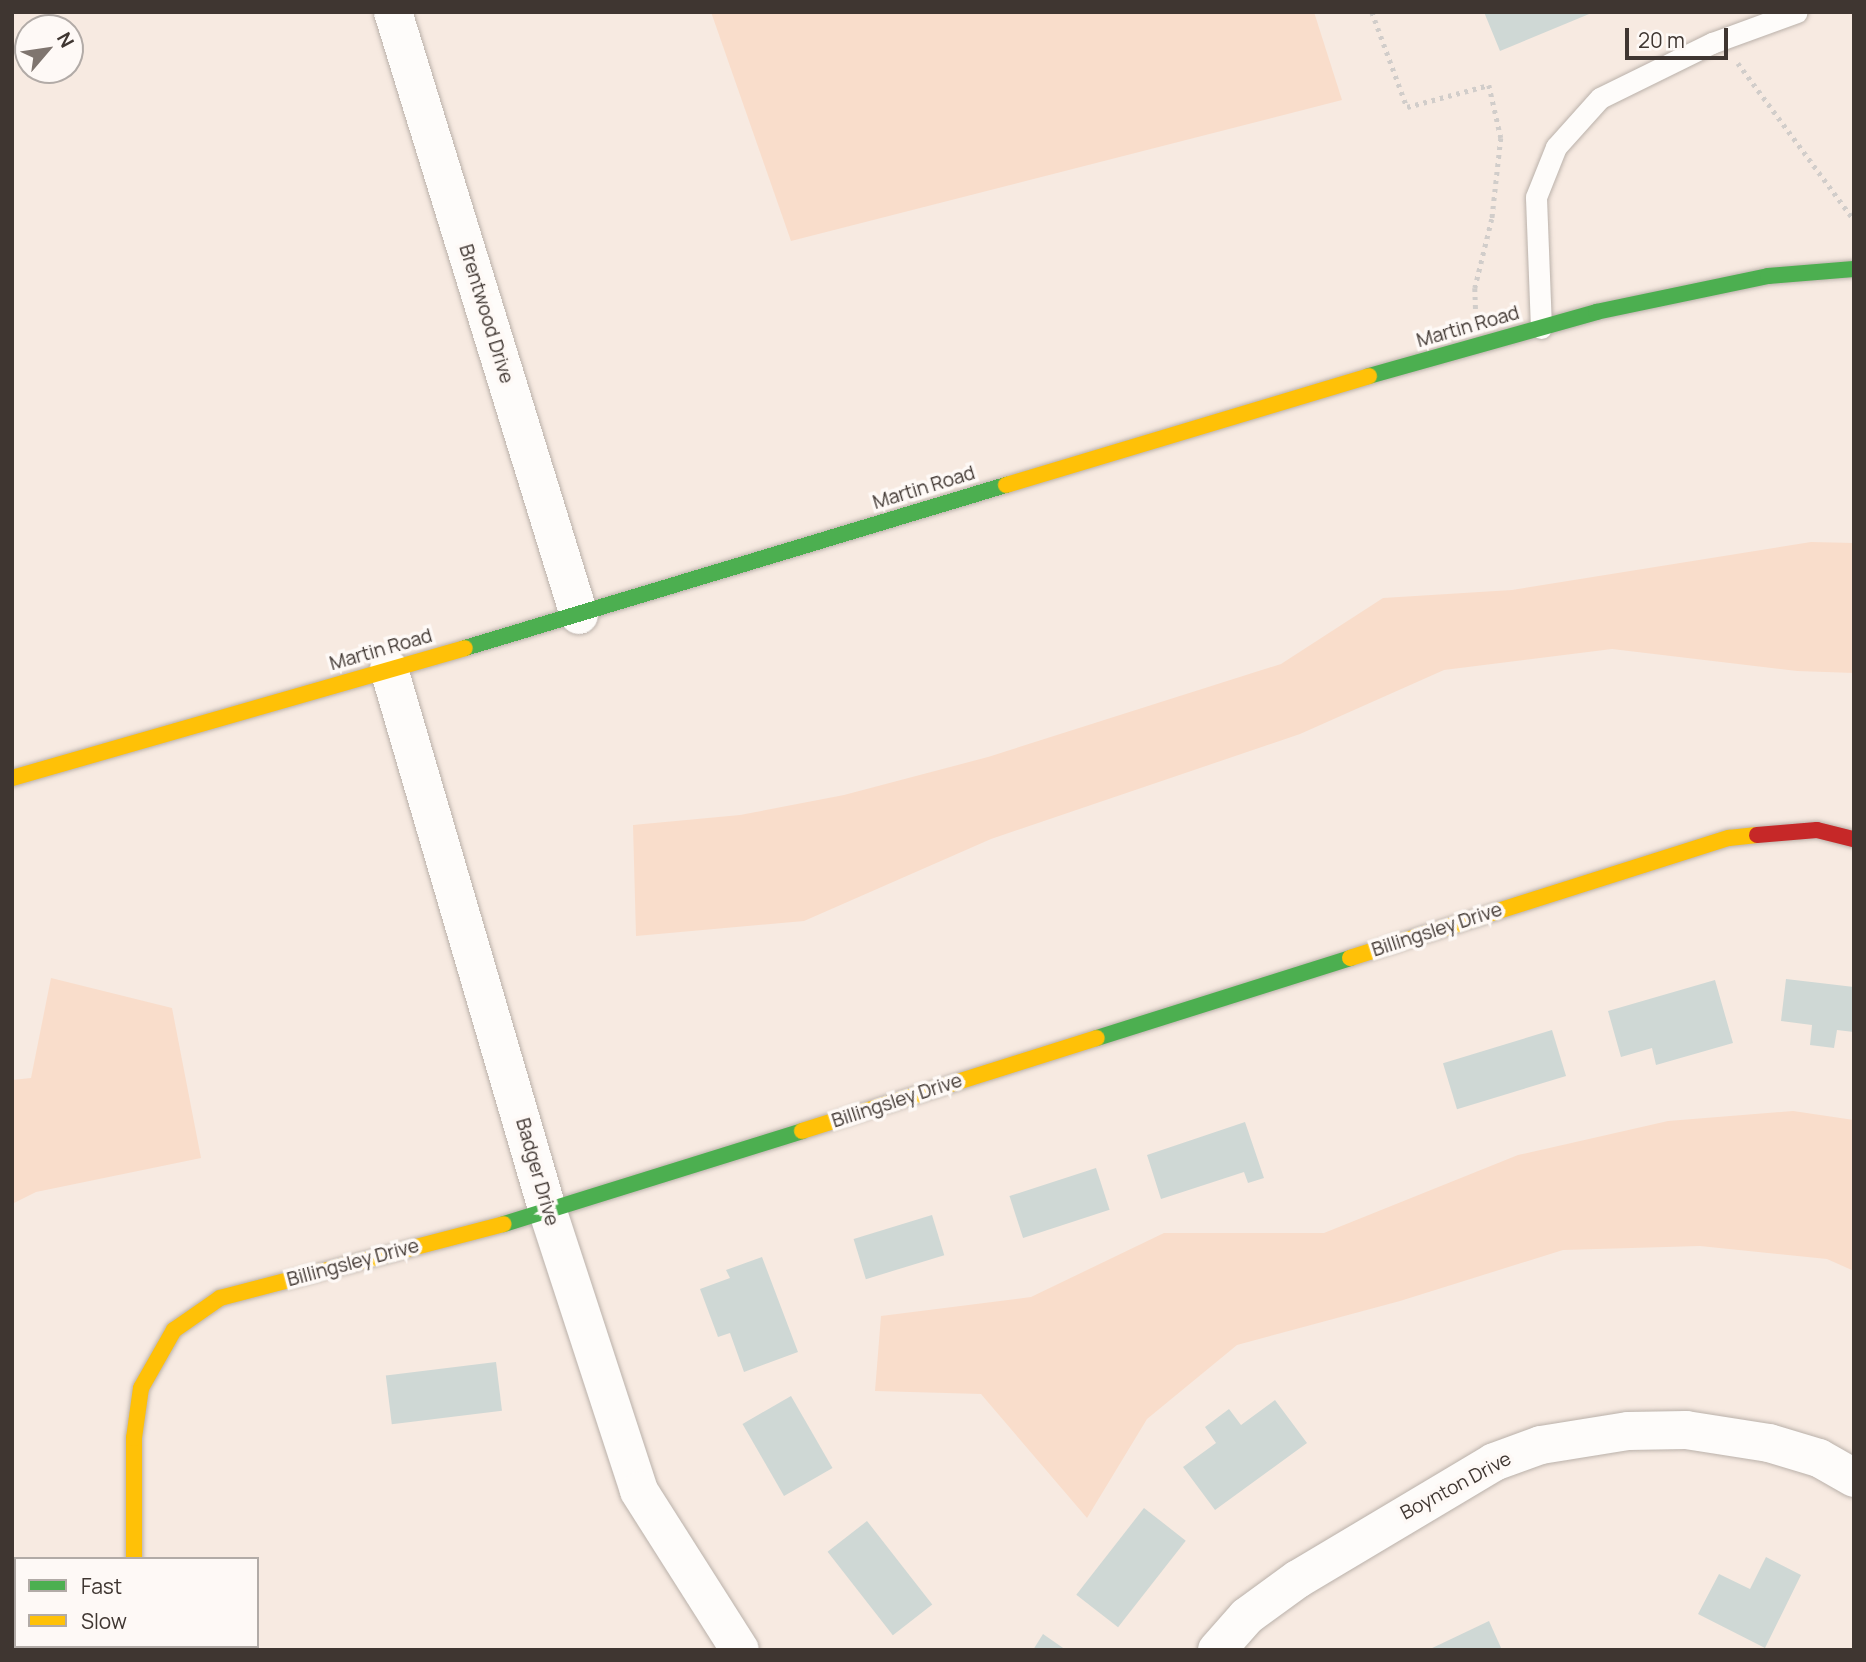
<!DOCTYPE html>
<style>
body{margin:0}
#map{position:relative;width:1866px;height:1662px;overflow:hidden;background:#f7eae1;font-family:Manrope,sans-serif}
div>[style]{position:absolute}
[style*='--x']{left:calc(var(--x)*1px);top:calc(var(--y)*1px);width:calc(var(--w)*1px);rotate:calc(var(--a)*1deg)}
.green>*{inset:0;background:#f9ddcb}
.building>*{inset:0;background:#cfd8d5;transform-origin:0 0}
.path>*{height:4.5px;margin-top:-2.25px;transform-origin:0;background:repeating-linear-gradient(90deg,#d1cdca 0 3.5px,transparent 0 8.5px)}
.roads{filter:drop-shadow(0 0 2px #bab1aa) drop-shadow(0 0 2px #bab1aa)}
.lane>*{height:21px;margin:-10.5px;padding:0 10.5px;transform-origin:10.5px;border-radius:10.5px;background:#fefcfa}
.street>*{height:38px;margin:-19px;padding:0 19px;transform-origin:19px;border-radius:19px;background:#fefcfa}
.fast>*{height:16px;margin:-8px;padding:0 8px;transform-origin:8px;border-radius:8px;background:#4caf50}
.slow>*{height:16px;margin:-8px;padding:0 8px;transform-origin:8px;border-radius:8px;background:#ffc107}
.jam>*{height:16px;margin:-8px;padding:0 8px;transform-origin:8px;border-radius:8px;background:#c62828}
span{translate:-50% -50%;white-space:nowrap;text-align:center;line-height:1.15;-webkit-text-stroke:7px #fef9f6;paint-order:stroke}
.street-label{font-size:19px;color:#3f3631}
.frame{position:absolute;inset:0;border:14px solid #3f3631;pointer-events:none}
.legend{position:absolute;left:14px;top:1557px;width:245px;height:91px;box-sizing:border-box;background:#fef9f6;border:2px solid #b2aba7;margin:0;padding:9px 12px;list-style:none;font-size:21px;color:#3f3631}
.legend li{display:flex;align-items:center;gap:14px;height:35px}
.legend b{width:35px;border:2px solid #b2aba7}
.north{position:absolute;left:14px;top:14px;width:70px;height:70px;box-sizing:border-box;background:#fef9f6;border:2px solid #b2aba7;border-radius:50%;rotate:61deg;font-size:19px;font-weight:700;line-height:28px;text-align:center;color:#3f3631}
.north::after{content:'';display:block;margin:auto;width:24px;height:32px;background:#7f756f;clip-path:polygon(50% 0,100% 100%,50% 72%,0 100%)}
.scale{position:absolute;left:1625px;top:28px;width:103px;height:32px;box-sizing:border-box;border:4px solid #3f3631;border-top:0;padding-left:9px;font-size:21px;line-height:24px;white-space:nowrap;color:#3f3631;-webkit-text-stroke:5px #fef9f6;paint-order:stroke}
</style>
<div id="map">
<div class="green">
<i style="clip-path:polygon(711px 12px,1314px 12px,1342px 100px,791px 241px)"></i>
<i style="clip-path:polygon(1811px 542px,1854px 543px,1854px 673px,1797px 671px,1612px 649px,1444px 670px,1300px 734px,991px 839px,804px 921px,636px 936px,633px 825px,740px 815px,844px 795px,988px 757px,1281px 664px,1383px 598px,1512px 590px)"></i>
<i style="clip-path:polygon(51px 978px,172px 1008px,201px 1158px,36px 1192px,12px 1204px,12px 1080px,31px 1078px)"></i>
<i style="clip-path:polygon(1793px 1111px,1854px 1120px,1854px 1271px,1827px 1259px,1700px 1246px,1563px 1250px,1400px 1301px,1237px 1345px,1147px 1419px,1087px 1518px,981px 1394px,875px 1391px,881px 1316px,1031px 1297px,1164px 1233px,1324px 1233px,1518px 1155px,1668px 1121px)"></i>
</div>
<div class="building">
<i style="clip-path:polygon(1484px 12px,1594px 12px,1500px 51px)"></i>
<i style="clip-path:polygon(1786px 979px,1854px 987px,1854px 1032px,1837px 1030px,1834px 1048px,1810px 1045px,1812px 1025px,1781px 1021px)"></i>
<i style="clip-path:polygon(1715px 980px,1733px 1043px,1656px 1065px,1652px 1048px,1621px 1057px,1608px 1011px)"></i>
<i style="left:1552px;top:1030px;width:48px;height:114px;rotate:73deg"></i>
<i style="clip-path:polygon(1245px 1122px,1264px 1178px,1248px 1183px,1244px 1172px,1161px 1199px,1147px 1155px)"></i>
<i style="left:1096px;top:1168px;width:44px;height:91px;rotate:72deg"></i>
<i style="left:932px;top:1215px;width:42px;height:82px;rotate:73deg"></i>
<i style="clip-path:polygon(762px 1257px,798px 1352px,744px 1372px,730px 1333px,718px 1337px,700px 1289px,730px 1278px,726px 1270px)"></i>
<i style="left:496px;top:1362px;width:49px;height:111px;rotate:83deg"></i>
<i style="left:791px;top:1396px;width:83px;height:56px;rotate:60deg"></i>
<i style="clip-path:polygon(1275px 1400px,1307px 1443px,1215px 1510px,1183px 1467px,1216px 1443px,1205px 1427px,1229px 1409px,1241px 1425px)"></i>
<i style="left:1144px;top:1508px;width:53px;height:110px;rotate:38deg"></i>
<i style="left:867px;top:1521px;width:106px;height:50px;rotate:52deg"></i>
<i style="clip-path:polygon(1766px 1557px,1801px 1575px,1765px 1648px,1698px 1614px,1719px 1574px,1750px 1589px)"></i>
<i style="clip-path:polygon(1489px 1621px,1502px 1650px,1428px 1650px)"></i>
<i style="clip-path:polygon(1043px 1634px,1066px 1650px,1033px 1650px)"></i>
</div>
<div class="path">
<i style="--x:1372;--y:12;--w:101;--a:69.8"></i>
<i style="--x:1407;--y:107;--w:85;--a:-15"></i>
<i style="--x:1489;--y:85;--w:54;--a:77.2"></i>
<i style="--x:1501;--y:138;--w:81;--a:96.3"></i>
<i style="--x:1492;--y:219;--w:71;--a:103.8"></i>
<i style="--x:1475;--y:288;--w:23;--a:88"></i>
<i style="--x:1738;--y:63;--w:195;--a:53.5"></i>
</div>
<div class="roads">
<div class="lane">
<i style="--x:1541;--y:328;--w:131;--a:-92.2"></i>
<i style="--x:1536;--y:197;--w:54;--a:-68.2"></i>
<i style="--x:1556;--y:147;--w:66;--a:-48.1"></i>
<i style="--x:1600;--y:98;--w:125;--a:-26.2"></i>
<i style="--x:1712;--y:43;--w:90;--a:-20"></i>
</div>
<div class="street">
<i style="--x:393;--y:12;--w:631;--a:72.86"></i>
<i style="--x:389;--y:669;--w:566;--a:73.68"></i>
<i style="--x:548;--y:1212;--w:293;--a:71.9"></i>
<i style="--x:639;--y:1491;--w:188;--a:57.6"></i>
<i style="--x:134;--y:1650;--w:4;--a:-90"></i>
<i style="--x:1217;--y:1650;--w:45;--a:-48.6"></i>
<i style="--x:1247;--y:1616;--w:63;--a:-36"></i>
<i style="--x:1298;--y:1579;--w:228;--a:-30.8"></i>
<i style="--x:1494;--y:1462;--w:50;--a:-19.9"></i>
<i style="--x:1541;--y:1445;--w:88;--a:-9.1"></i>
<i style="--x:1628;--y:1431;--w:58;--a:-1"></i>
<i style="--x:1686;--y:1430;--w:84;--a:8.9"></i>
<i style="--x:1769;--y:1443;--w:52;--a:16.7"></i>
<i style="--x:1819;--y:1458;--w:40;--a:29.7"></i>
</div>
<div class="fast">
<i style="--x:1369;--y:376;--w:236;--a:-15.7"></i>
<i style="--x:1596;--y:312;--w:176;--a:-11.8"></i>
<i style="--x:1768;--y:276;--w:86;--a:-4.7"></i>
<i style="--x:465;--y:648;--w:565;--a:-16.77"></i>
<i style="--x:1097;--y:1038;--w:265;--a:-17.5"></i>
<i style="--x:504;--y:1224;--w:312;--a:-17.3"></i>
</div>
<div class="slow">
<i style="--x:1006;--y:485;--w:379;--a:-16.7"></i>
<i style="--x:12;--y:778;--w:471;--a:-16"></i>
<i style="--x:1350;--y:958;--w:398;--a:-17.6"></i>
<i style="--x:1729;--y:838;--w:28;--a:-6"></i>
<i style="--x:802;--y:1131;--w:309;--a:-17.5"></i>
<i style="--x:134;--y:1559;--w:121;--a:-90"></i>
<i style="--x:134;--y:1438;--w:50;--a:-82"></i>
<i style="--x:141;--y:1388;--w:67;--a:-60.4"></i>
<i style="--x:174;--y:1330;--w:56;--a:-34.8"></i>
<i style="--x:220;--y:1298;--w:293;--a:-14.6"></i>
</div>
<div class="jam">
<i style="--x:1757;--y:835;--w:60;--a:-4.8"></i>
<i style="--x:1817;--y:830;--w:38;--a:14"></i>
</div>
</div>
<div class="street-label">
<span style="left:486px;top:314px;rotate:73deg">Brentwood Drive</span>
<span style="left:1468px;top:327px;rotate:-16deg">Martin Road</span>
<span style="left:924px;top:488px;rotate:-17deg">Martin Road</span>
<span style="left:381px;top:650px;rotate:-16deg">Martin Road</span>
<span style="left:1437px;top:930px;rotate:-18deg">Billingsley Drive</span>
<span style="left:897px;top:1101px;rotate:-18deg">Billingsley Drive</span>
<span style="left:537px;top:1172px;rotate:74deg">Badger Drive</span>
<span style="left:353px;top:1263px;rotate:-15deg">Billingsley Drive</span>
<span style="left:1456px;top:1486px;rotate:-28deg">Boynton Drive</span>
</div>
<div class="frame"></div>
<ul class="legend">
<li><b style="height:9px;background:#4caf50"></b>Fast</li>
<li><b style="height:9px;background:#ffc107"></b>Slow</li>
</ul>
<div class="north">N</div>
<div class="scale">20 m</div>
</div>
